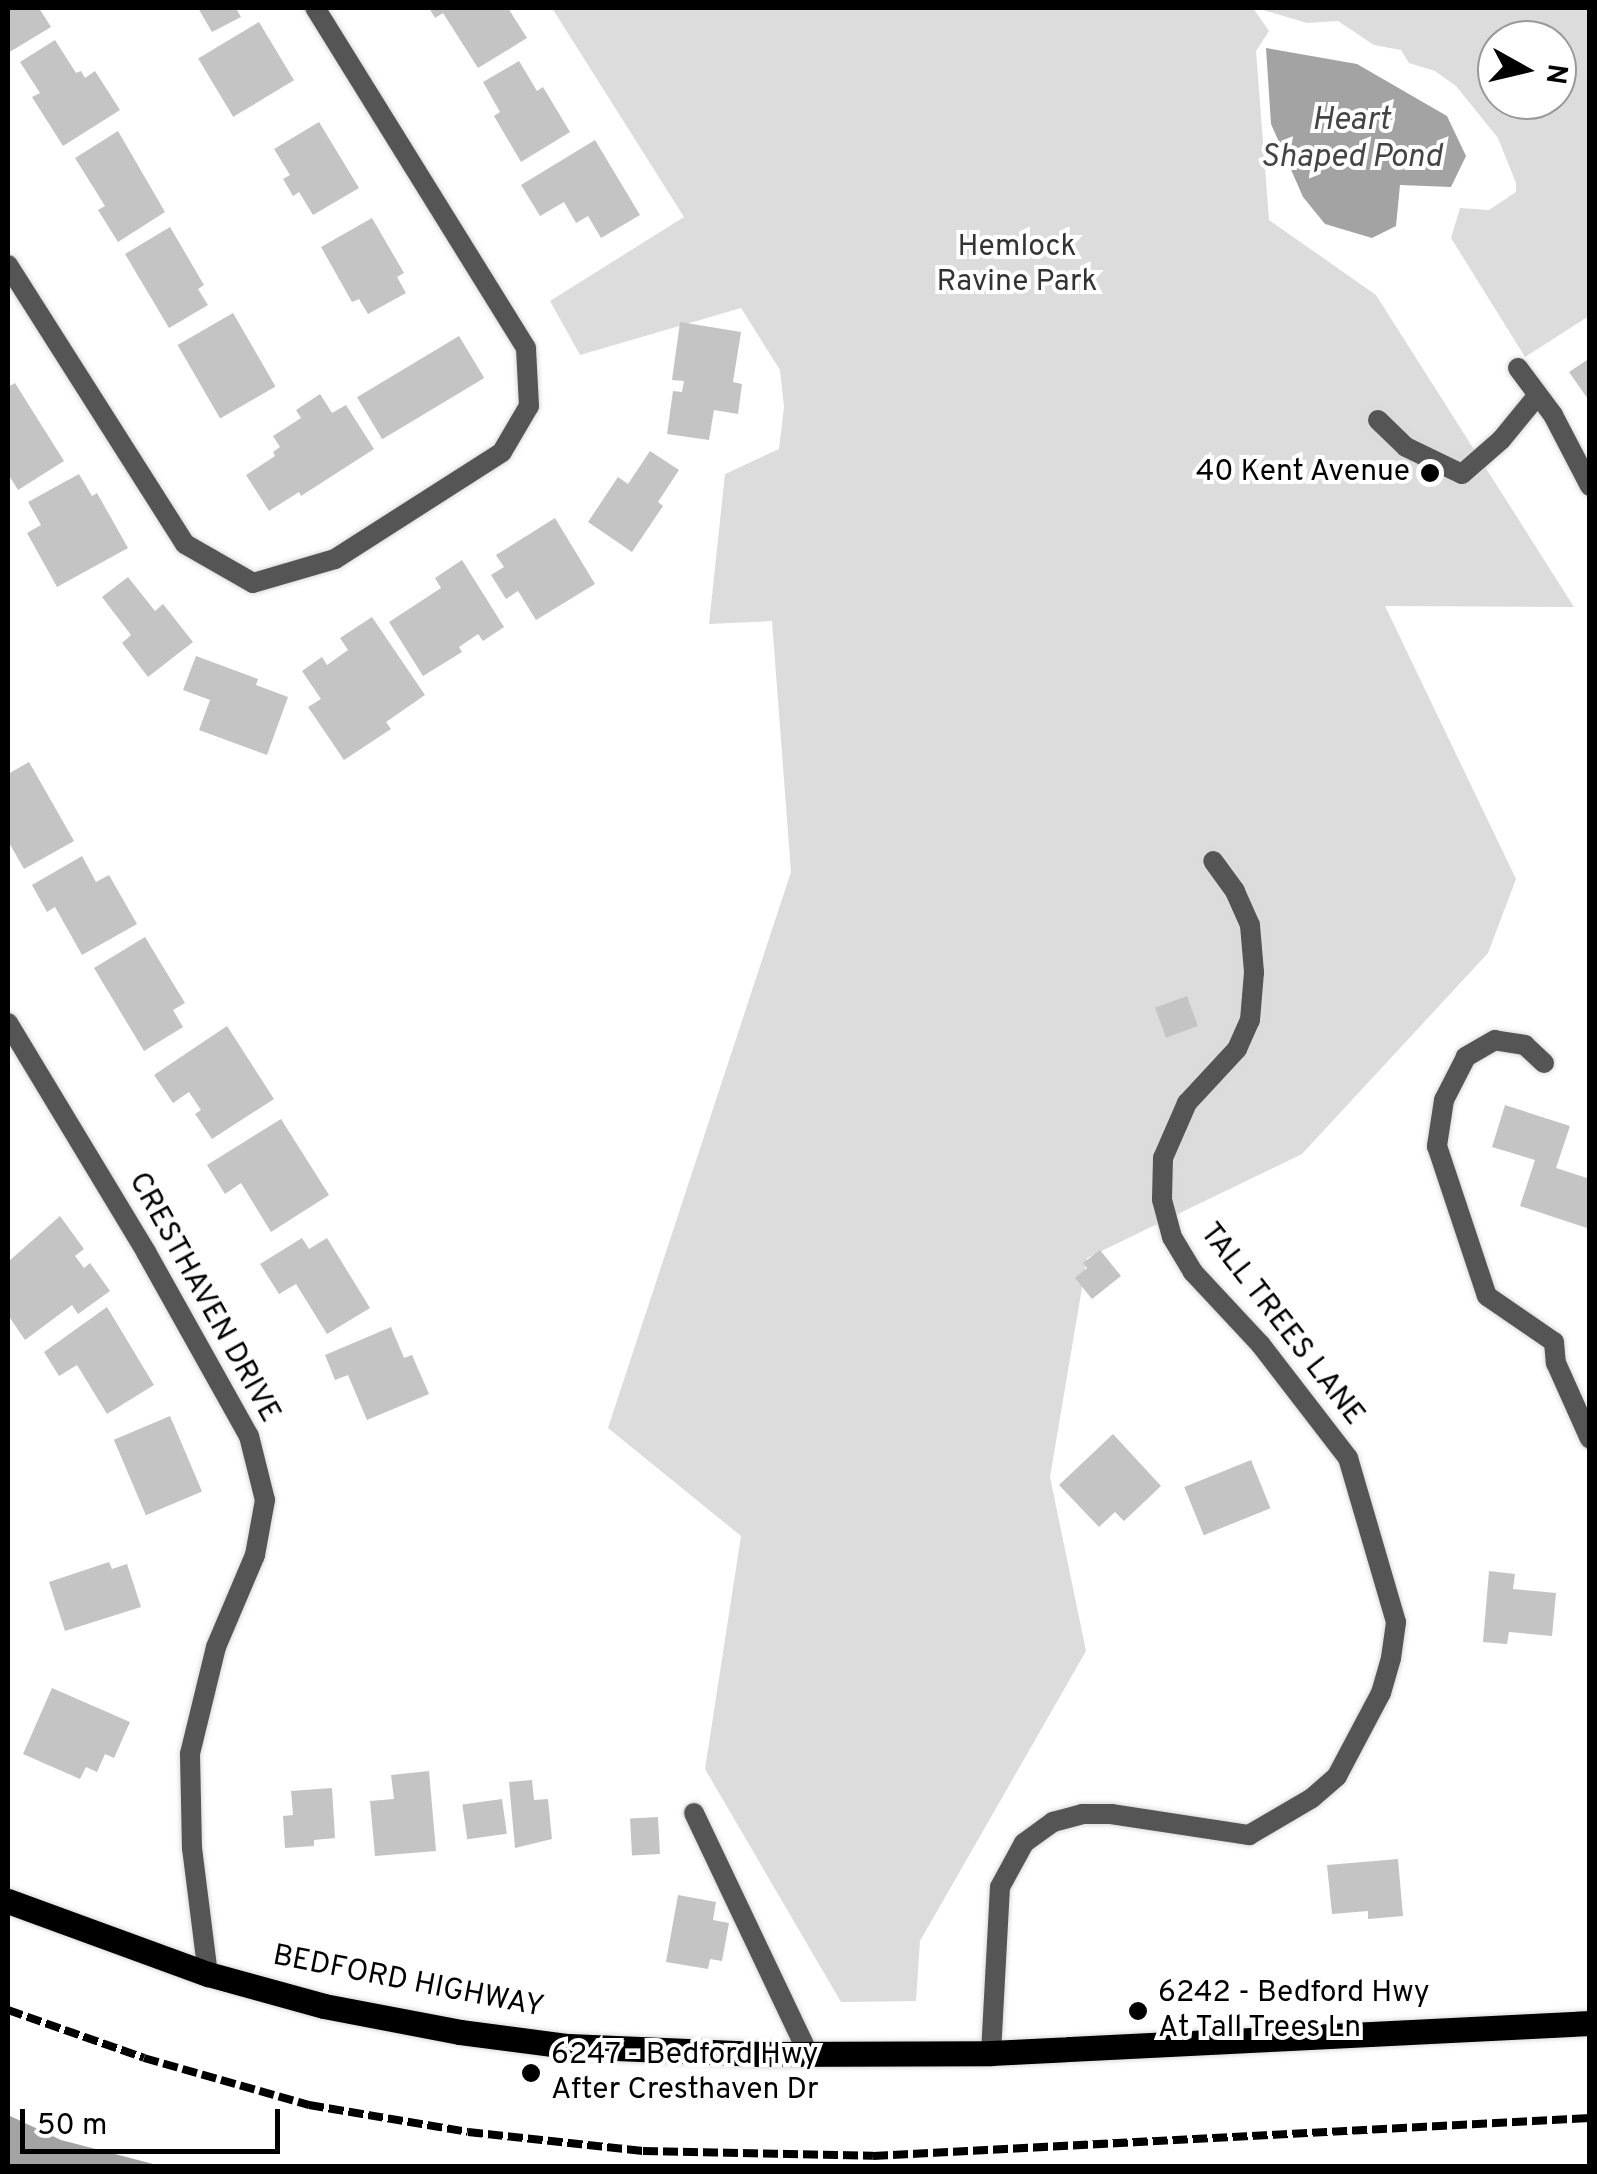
<!DOCTYPE html>
<style>
body{margin:0}
#map{position:relative;width:1597px;height:2174px;overflow:hidden;background:#fff;font-family:Overpass,sans-serif}
div>[style]{position:absolute}
[style*='--x']{left:calc(var(--x)*1px);top:calc(var(--y)*1px);width:calc(var(--w)*1px);rotate:calc(var(--a)*1deg)}
.green>*{inset:0;background:#dcdcdc}
.water>*{inset:0;background:#a3a3a3}
.building>*{inset:0;background:#c4c4c4;transform-origin:0 0}
.roads{filter:drop-shadow(0 0 2px #dbdbdb) drop-shadow(0 0 2px #dbdbdb)}
.service>*{height:20px;margin:-10px;padding:0 10px;transform-origin:10px;border-radius:10px;background:#555}
.minor>*{height:20px;margin:-10px;padding:0 10px;transform-origin:10px;border-radius:10px;background:#555}
.primary>*{height:25px;margin:-12.5px;padding:0 12.5px;transform-origin:12.5px;border-radius:12.5px;background:#000}
.rail>*{height:8px;margin-top:-4px;transform-origin:0;background:repeating-linear-gradient(90deg,#000 0 15px,transparent 0 20px)}
.dots>*{width:28px;height:28px;translate:-50% -50%;box-sizing:border-box;border:5px solid #fff;border-radius:50%}
span{translate:-50% -50%;white-space:nowrap;text-align:center;line-height:1.15;-webkit-text-stroke:8px #fff;paint-order:stroke}
.park-label{font-size:30px;color:#333}
.poi-label{font-size:30px;color:#000}
.right{translate:-100% -50%;text-align:right}
.left{translate:0 -50%;text-align:left}
.street-label{font-size:30px;color:#000}
.water-label{font-size:32px;color:#444;font-style:italic}
.frame{position:absolute;inset:0;border:10px solid #000;pointer-events:none}
.north{position:absolute;left:1477px;top:20px;width:100px;height:100px;box-sizing:border-box;background:#fff;border:2px solid #999;border-radius:50%;rotate:98deg;font-size:28px;font-weight:700;line-height:40px;text-align:center;color:#000}
.north::after{content:'';display:block;margin:auto;width:35px;height:45px;background:#000;clip-path:polygon(50% 0,100% 100%,50% 72%,0 100%)}
.scale{position:absolute;left:20px;top:2109px;width:260px;height:45px;box-sizing:border-box;border:5px solid #000;border-top:0;padding-left:12px;font-size:30px;line-height:35px;white-space:nowrap;color:#000;-webkit-text-stroke:8px #fff;paint-order:stroke}
</style>
<div id="map">
<div class="green">
<i style="clip-path:polygon(552px 8px,1253px 8px,1269px 31px,1256px 51px,1269px 220px,1376px 295px,1574px 607px,1385px 606px,1516px 879px,1488px 953px,1302px 1154px,1087px 1258px,1050px 1477px,1086px 1651px,920px 1941px,916px 2001px,841px 2002px,705px 1769px,741px 1536px,608px 1428px,791px 872px,772px 621px,709px 624px,725px 474px,779px 449px,784px 407px,780px 370px,741px 308px,580px 355px,550px 301px,684px 217px)"></i>
<i style="clip-path:polygon(evenodd,1256px 8px,1589px 8px,1589px 316px,1525px 357px,1451px 238px,1460px 208px,1489px 210px,1516px 192px,1516px 183px,1498px 138px,1456px 86px,1435px 71px,1409px 63px,1401px 50px,1374px 45px,1338px 21px,1307px 23px,1256px 8px,1497px 40px,1557px 40px,1557px 100px,1497px 100px,1497px 40px)"></i>
</div>
<div class="water">
<i style="clip-path:polygon(1266px 48px,1357px 64px,1447px 116px,1466px 156px,1451px 187px,1400px 185px,1396px 226px,1372px 238px,1325px 224px,1303px 197px,1271px 124px)"></i>
<i style="clip-path:polygon(8px 2115px,61px 2140px,161px 2166px,8px 2166px)"></i>
</div>
<div class="building">
<i style="clip-path:polygon(8px 8px,39px 8px,51px 27px,8px 53px)"></i>
<i style="clip-path:polygon(198px 8px,236px 8px,241px 17px,212px 32px)"></i>
<i style="clip-path:polygon(429px 8px,508px 8px,527px 38px,478px 68px,443px 13px,435px 18px)"></i>
<i style="left:259px;top:22px;width:68px;height:71px;rotate:59deg"></i>
<i style="clip-path:polygon(55px 40px,76px 73px,81px 71px,85px 78px,95px 71px,120px 110px,63px 146px,32px 97px,40px 93px,20px 62px)"></i>
<i style="clip-path:polygon(519px 61px,537px 91px,543px 87px,570px 132px,521px 162px,494px 116px,500px 112px,483px 82px)"></i>
<i style="clip-path:polygon(319px 122px,359px 188px,313px 215px,299px 192px,293px 196px,283px 179px,290px 175px,274px 149px)"></i>
<i style="clip-path:polygon(118px 131px,165px 212px,118px 242px,98px 210px,105px 206px,75px 158px)"></i>
<i style="clip-path:polygon(595px 140px,640px 215px,601px 238px,588px 216px,576px 223px,564px 202px,540px 216px,521px 185px)"></i>
<i style="clip-path:polygon(372px 218px,404px 273px,397px 277px,406px 293px,368px 314px,359px 299px,352px 302px,321px 247px)"></i>
<i style="clip-path:polygon(170px 227px,204px 285px,198px 289px,208px 305px,169px 328px,125px 254px)"></i>
<i style="left:233px;top:313px;width:85px;height:64px;rotate:60deg"></i>
<i style="clip-path:polygon(680px 322px,741px 332px,733px 382px,742px 384px,738px 414px,714px 410px,709px 440px,667px 434px,673px 391px,682px 392px,684px 381px,672px 380px)"></i>
<i style="left:459px;top:336px;width:49px;height:119px;rotate:59deg"></i>
<i style="clip-path:polygon(1590px 358px,1590px 402px,1569px 372px)"></i>
<i style="clip-path:polygon(15px 383px,64px 461px,18px 490px,8px 474px,8px 387px)"></i>
<i style="clip-path:polygon(320px 394px,332px 413px,346px 405px,374px 449px,301px 496px,299px 492px,269px 511px,246px 475px,275px 456px,273px 452px,280px 447px,273px 436px,301px 418px,296px 410px)"></i>
<i style="clip-path:polygon(650px 451px,679px 470px,658px 502px,663px 506px,632px 552px,588px 522px,618px 477px,628px 484px)"></i>
<i style="clip-path:polygon(79px 474px,92px 496px,97px 493px,128px 548px,57px 587px,27px 533px,41px 525px,28px 502px)"></i>
<i style="clip-path:polygon(555px 518px,595px 584px,536px 620px,518px 591px,506px 599px,491px 575px,504px 567px,496px 555px)"></i>
<i style="clip-path:polygon(462px 560px,504px 627px,483px 641px,478px 634px,459px 647px,462px 652px,423px 676px,389px 622px,441px 588px,435px 578px)"></i>
<i style="clip-path:polygon(128px 577px,155px 611px,163px 604px,193px 642px,148px 677px,122px 643px,131px 635px,102px 597px)"></i>
<i style="clip-path:polygon(372px 617px,425px 695px,386px 722px,391px 729px,344px 760px,308px 707px,321px 699px,302px 671px,322px 657px,327px 665px,348px 650px,340px 638px)"></i>
<i style="clip-path:polygon(196px 656px,258px 679px,256px 685px,288px 697px,267px 755px,199px 730px,210px 700px,183px 690px)"></i>
<i style="clip-path:polygon(29px 762px,74px 841px,24px 869px,8px 841px,8px 774px)"></i>
<i style="clip-path:polygon(82px 856px,96px 882px,109px 875px,137px 924px,82px 955px,55px 907px,47px 912px,32px 885px)"></i>
<i style="clip-path:polygon(145px 937px,185px 1003px,173px 1010px,183px 1027px,144px 1051px,94px 968px)"></i>
<i style="left:1187px;top:996px;width:32px;height:34px;rotate:70deg"></i>
<i style="clip-path:polygon(227px 1026px,274px 1099px,212px 1139px,195px 1114px,201px 1110px,189px 1092px,173px 1103px,154px 1075px)"></i>
<i style="clip-path:polygon(1505px 1105px,1570px 1126px,1556px 1168px,1590px 1179px,1590px 1229px,1520px 1206px,1535px 1160px,1492px 1147px)"></i>
<i style="clip-path:polygon(281px 1119px,329px 1195px,271px 1232px,241px 1183px,225px 1194px,207px 1165px)"></i>
<i style="clip-path:polygon(60px 1216px,84px 1249px,75px 1256px,84px 1268px,90px 1263px,110px 1291px,78px 1314px,72px 1305px,25px 1340px,8px 1315px,8px 1262px)"></i>
<i style="clip-path:polygon(302px 1238px,309px 1249px,327px 1238px,370px 1308px,327px 1334px,296px 1284px,279px 1294px,260px 1264px)"></i>
<i style="clip-path:polygon(1100px 1250px,1121px 1276px,1092px 1299px,1075px 1278px,1087px 1268px,1083px 1263px)"></i>
<i style="clip-path:polygon(107px 1307px,154px 1385px,107px 1414px,77px 1365px,59px 1376px,44px 1352px)"></i>
<i style="clip-path:polygon(391px 1327px,404px 1358px,412px 1355px,429px 1394px,367px 1420px,348px 1375px,335px 1380px,325px 1355px)"></i>
<i style="left:170px;top:1416px;width:82px;height:61px;rotate:67deg"></i>
<i style="clip-path:polygon(1113px 1434px,1161px 1486px,1124px 1521px,1115px 1512px,1099px 1527px,1059px 1485px)"></i>
<i style="left:1251px;top:1460px;width:52px;height:72px;rotate:68deg"></i>
<i style="clip-path:polygon(109px 1562px,112px 1569px,127px 1564px,141px 1607px,65px 1631px,49px 1582px)"></i>
<i style="clip-path:polygon(1489px 1571px,1515px 1574px,1513px 1589px,1556px 1593px,1552px 1636px,1509px 1632px,1507px 1644px,1483px 1642px)"></i>
<i style="clip-path:polygon(52px 1688px,130px 1722px,114px 1758px,105px 1754px,97px 1772px,86px 1767px,80px 1779px,23px 1754px)"></i>
<i style="clip-path:polygon(429px 1771px,436px 1851px,375px 1856px,370px 1801px,394px 1799px,391px 1775px)"></i>
<i style="clip-path:polygon(532px 1780px,534px 1800px,548px 1799px,552px 1839px,515px 1848px,509px 1782px)"></i>
<i style="clip-path:polygon(332px 1788px,335px 1838px,314px 1840px,314px 1846px,285px 1848px,283px 1816px,293px 1815px,291px 1791px)"></i>
<i style="left:502px;top:1799px;width:35px;height:40px;rotate:82deg"></i>
<i style="left:658px;top:1817px;width:37px;height:28px;rotate:87deg"></i>
<i style="clip-path:polygon(1398px 1859px,1403px 1916px,1368px 1919px,1368px 1911px,1332px 1914px,1327px 1865px)"></i>
<i style="clip-path:polygon(678px 1895px,716px 1902px,713px 1920px,729px 1923px,722px 1961px,710px 1959px,708px 1969px,666px 1962px)"></i>
</div>
<div class="roads">
<div class="service">
<i style="--x:1378;--y:420;--w:39;--a:44"></i>
<i style="--x:1406;--y:447;--w:62;--a:25.7"></i>
<i style="--x:1462;--y:474;--w:52;--a:-41.1"></i>
<i style="--x:1501;--y:440;--w:58;--a:-50.6"></i>
<i style="--x:1544;--y:1063;--w:26;--a:-137"></i>
<i style="--x:1525;--y:1045;--w:30;--a:-171"></i>
<i style="--x:1495;--y:1040;--w:34;--a:150"></i>
<i style="--x:1466;--y:1057;--w:48;--a:117.1"></i>
<i style="--x:1444;--y:1100;--w:47;--a:98.7"></i>
<i style="--x:1437;--y:1146;--w:158;--a:71.6"></i>
<i style="--x:1487;--y:1296;--w:81;--a:34.5"></i>
<i style="--x:1554;--y:1342;--w:21;--a:85"></i>
<i style="--x:1556;--y:1363;--w:83;--a:65.9"></i>
<i style="--x:694;--y:1813;--w:268;--a:64.6"></i>
</div>
<div class="minor">
<i style="--x:8;--y:265;--w:330;--a:57.6"></i>
<i style="--x:185;--y:544;--w:78;--a:29.8"></i>
<i style="--x:253;--y:583;--w:85;--a:-16.3"></i>
<i style="--x:335;--y:559;--w:198;--a:-32.6"></i>
<i style="--x:502;--y:452;--w:53;--a:-59.6"></i>
<i style="--x:529;--y:406;--w:58;--a:-93"></i>
<i style="--x:526;--y:348;--w:400;--a:-121.8"></i>
<i style="--x:1518;--y:368;--w:59;--a:53.3"></i>
<i style="--x:1553;--y:415;--w:80;--a:62.5"></i>
<i style="--x:8;--y:1023;--w:267;--a:58.9"></i>
<i style="--x:146;--y:1252;--w:211;--a:60.8"></i>
<i style="--x:249;--y:1436;--w:66;--a:76"></i>
<i style="--x:265;--y:1500;--w:56;--a:100.3"></i>
<i style="--x:255;--y:1555;--w:100;--a:113"></i>
<i style="--x:216;--y:1647;--w:110;--a:103.7"></i>
<i style="--x:190;--y:1754;--w:94;--a:88.8"></i>
<i style="--x:192;--y:1848;--w:127;--a:82.8"></i>
<i style="--x:991;--y:2053;--w:166;--a:-86.9"></i>
<i style="--x:1000;--y:1887;--w:50;--a:-61.4"></i>
<i style="--x:1024;--y:1843;--w:36;--a:-36"></i>
<i style="--x:1053;--y:1822;--w:30;--a:-15"></i>
<i style="--x:1082;--y:1814;--w:29;--a:0"></i>
<i style="--x:1111;--y:1814;--w:140;--a:8.7"></i>
<i style="--x:1249;--y:1835;--w:73;--a:-30.4"></i>
<i style="--x:1312;--y:1798;--w:33;--a:-41"></i>
<i style="--x:1337;--y:1776;--w:94;--a:-62.1"></i>
<i style="--x:1381;--y:1693;--w:36;--a:-74"></i>
<i style="--x:1391;--y:1658;--w:36;--a:-82"></i>
<i style="--x:1396;--y:1622;--w:171;--a:-106.3"></i>
<i style="--x:1348;--y:1458;--w:143;--a:-127.6"></i>
<i style="--x:1261;--y:1345;--w:100;--a:-133"></i>
<i style="--x:1193;--y:1272;--w:41;--a:-121"></i>
<i style="--x:1172;--y:1237;--w:39;--a:-105"></i>
<i style="--x:1162;--y:1199;--w:41;--a:-88.6"></i>
<i style="--x:1163;--y:1158;--w:60;--a:-66.4"></i>
<i style="--x:1187;--y:1103;--w:74;--a:-47.2"></i>
<i style="--x:1237;--y:1049;--w:32;--a:-66"></i>
<i style="--x:1250;--y:1020;--w:48;--a:-85.2"></i>
<i style="--x:1254;--y:972;--w:47;--a:-94.9"></i>
<i style="--x:1250;--y:925;--w:37;--a:-114"></i>
<i style="--x:1235;--y:891;--w:37;--a:-126"></i>
</div>
<div class="primary">
<i style="--x:8;--y:1901;--w:213;--a:20.1"></i>
<i style="--x:208;--y:1974;--w:120;--a:15.4"></i>
<i style="--x:324;--y:2006;--w:138;--a:10.8"></i>
<i style="--x:460;--y:2032;--w:109;--a:7.4"></i>
<i style="--x:568;--y:2046;--w:192;--a:2.4"></i>
<i style="--x:760;--y:2054;--w:231;--a:-0.2"></i>
<i style="--x:991;--y:2053;--w:600;--a:-2.87"></i>
</div>
</div>
<div class="rail">
<i style="--x:8;--y:2010;--w:144;--a:19.4"></i>
<i style="--x:144;--y:2058;--w:172;--a:15.9"></i>
<i style="--x:309;--y:2105;--w:161;--a:9.6"></i>
<i style="--x:468;--y:2132;--w:176;--a:6.2"></i>
<i style="--x:643;--y:2151;--w:230;--a:1.2"></i>
<i style="--x:873;--y:2156;--w:718;--a:-3.03"></i>
</div>
<div class="dots">
<i style="left:1430px;top:473px;background:#000"></i>
<i style="left:1138px;top:2011px;background:#000"></i>
<i style="left:531px;top:2073px;background:#000"></i>
</div>
<div class="park-label">
<span style="left:1017px;top:265px">Hemlock<br>Ravine Park</span>
</div>
<div class="poi-label">
<span class="right" style="left:1410px;top:473px">40 Kent Avenue</span>
<span class="left" style="left:1158px;top:2011px">6242 - Bedford Hwy<br>At Tall Trees Ln</span>
<span class="left" style="left:551px;top:2073px">6247 - Bedford Hwy<br>After Cresthaven Dr</span>
</div>
<div class="street-label">
<span style="left:203px;top:1298px;rotate:61deg">CRESTHAVEN DRIVE</span>
<span style="left:1281px;top:1325px;rotate:52deg">TALL TREES LANE</span>
<span style="left:408px;top:1983px;rotate:11deg">BEDFORD HIGHWAY</span>
</div>
<div class="water-label">
<span style="left:1351px;top:140px">Heart<br>Shaped Pond</span>
</div>
<div class="frame"></div>
<div class="north">N</div>
<div class="scale">50 m</div>
</div>
